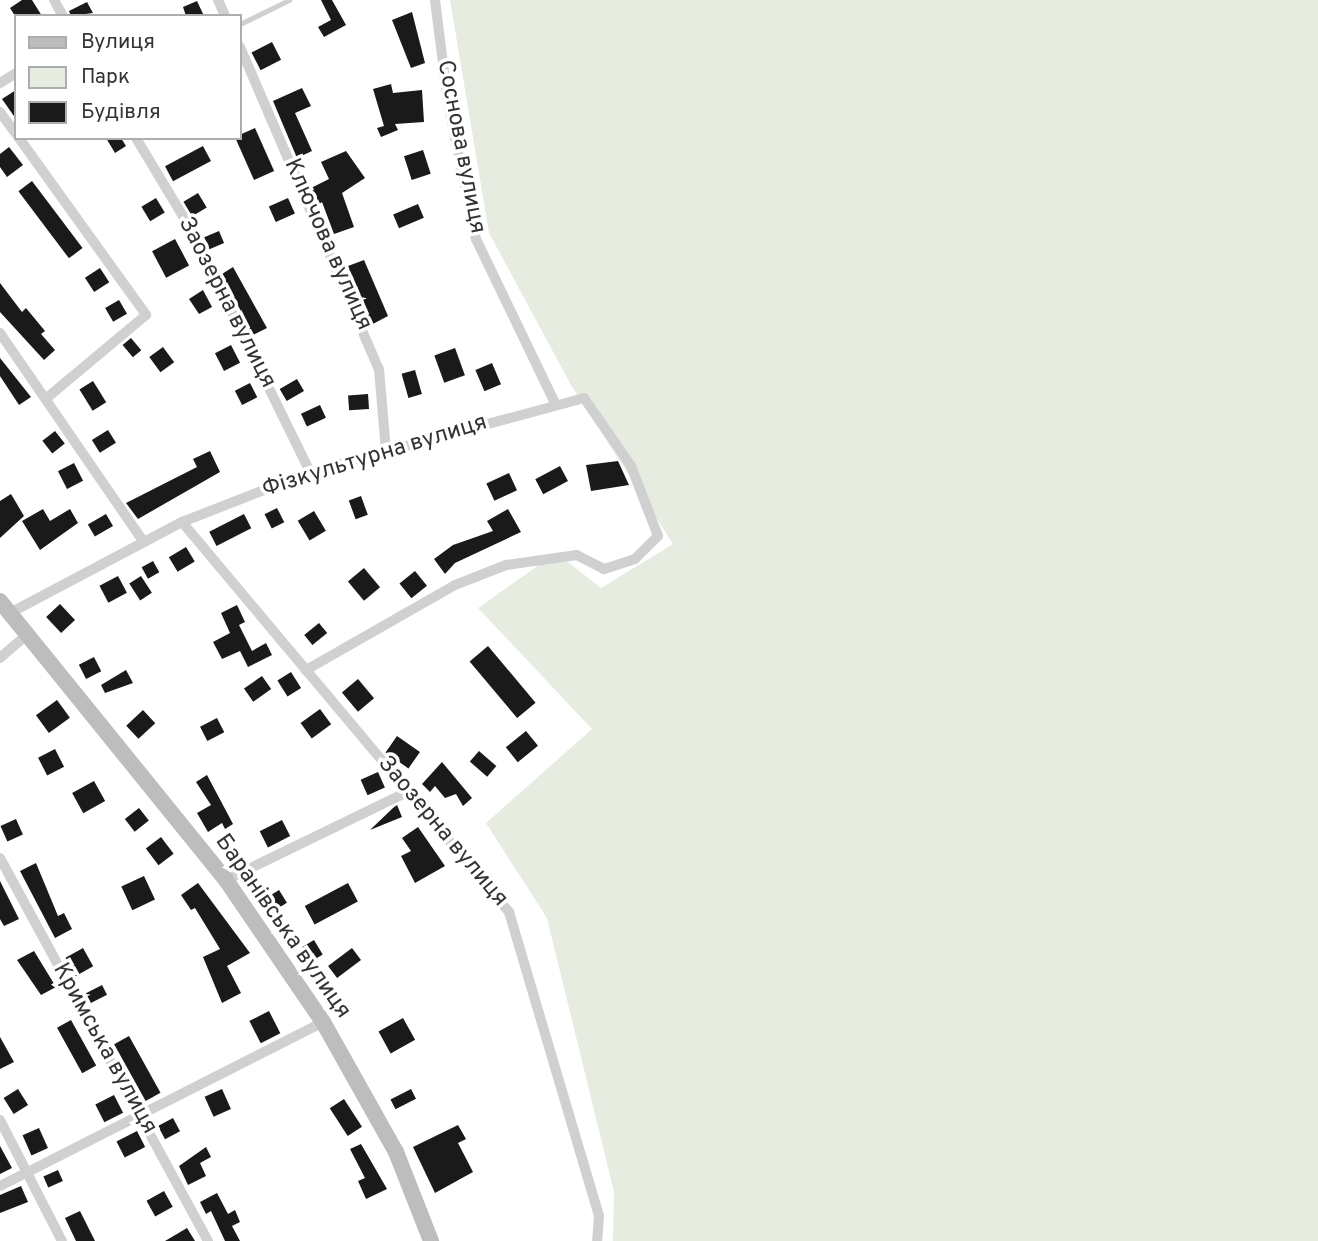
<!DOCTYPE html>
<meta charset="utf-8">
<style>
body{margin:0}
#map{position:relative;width:1318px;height:1241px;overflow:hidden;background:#fff;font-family:Overpass,sans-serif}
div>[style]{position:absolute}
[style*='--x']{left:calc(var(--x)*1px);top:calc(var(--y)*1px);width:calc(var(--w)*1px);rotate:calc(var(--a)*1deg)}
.green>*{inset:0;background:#e6ecdf}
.building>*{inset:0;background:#1a1a1a;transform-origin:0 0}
.lane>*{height:5px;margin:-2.5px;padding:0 2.5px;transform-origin:2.5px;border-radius:2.5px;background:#d0d0d0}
.street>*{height:10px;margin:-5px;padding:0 5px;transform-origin:5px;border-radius:5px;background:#d0d0d0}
.secondary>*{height:16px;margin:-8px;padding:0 8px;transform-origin:8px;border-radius:8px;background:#bdbdbd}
span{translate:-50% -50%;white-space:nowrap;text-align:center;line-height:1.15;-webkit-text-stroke:7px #fff;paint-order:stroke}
.street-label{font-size:23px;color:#333}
.legend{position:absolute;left:14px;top:14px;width:228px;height:126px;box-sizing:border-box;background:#fff;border:2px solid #adadad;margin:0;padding:9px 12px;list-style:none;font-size:21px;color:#333}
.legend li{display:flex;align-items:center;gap:14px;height:35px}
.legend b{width:35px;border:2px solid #adadad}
</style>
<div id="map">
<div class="green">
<i style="clip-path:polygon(450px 0,1318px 0,1318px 1241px,613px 1241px,614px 1192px,547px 918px,486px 823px,592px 729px,478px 608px,556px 553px,601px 588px,673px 544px,571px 385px,489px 233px)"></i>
</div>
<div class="building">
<i style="clip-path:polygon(22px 0,32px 0,42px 16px,15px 16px,10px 8px)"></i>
<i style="clip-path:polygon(321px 0,332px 0,346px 25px,324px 37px,318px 27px,331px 20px)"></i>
<i style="clip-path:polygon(197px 1px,204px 16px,186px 16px,183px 7px)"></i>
<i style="clip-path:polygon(87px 2px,93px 13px,71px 16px,69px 11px)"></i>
<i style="clip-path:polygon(412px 12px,425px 63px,411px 68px,392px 20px)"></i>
<i style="left:272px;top:42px;width:20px;height:23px;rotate:63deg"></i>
<i style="clip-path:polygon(391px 84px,393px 93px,422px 90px,424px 122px,395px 124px,398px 130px,381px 137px,377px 128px,384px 126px,373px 89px)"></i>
<i style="clip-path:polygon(302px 88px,311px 106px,295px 113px,312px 151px,297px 158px,273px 101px)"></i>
<i style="clip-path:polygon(16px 90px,16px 119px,2px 99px)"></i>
<i style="left:255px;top:128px;width:47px;height:22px;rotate:66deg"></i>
<i style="clip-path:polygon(106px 138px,121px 138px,126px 146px,115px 153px)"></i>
<i style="left:203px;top:146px;width:17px;height:43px;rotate:62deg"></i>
<i style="clip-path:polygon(9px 147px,23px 165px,7px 177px,0 167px,0 154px)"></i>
<i style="left:423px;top:150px;width:25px;height:20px;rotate:72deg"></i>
<i style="clip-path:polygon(346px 151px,365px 178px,342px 193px,354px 227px,334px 234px,322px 202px,319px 204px,311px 188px,329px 179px,321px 162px)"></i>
<i style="left:32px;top:181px;width:84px;height:17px;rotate:53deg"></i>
<i style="left:198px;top:193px;width:17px;height:17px;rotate:59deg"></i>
<i style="left:156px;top:198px;width:17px;height:17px;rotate:59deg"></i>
<i style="left:288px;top:198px;width:17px;height:21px;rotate:66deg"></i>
<i style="left:418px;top:204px;width:15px;height:27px;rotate:67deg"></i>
<i style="left:219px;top:231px;width:13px;height:16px;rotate:67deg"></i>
<i style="left:175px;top:239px;width:30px;height:26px;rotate:62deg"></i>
<i style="clip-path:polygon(364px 260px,388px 316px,369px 326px,348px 266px)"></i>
<i style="clip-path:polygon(233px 267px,267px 328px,253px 335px,222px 274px)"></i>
<i style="left:100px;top:268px;width:17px;height:18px;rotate:57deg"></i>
<i style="clip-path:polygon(0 283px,22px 312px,26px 308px,45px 331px,41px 334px,55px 350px,44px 360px,0 312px)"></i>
<i style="clip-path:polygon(203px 290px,212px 307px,199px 314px,189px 299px)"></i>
<i style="left:119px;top:300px;width:16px;height:16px;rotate:60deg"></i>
<i style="left:131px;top:338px;width:16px;height:11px;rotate:50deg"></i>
<i style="left:231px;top:345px;width:20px;height:18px;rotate:63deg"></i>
<i style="left:163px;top:347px;width:19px;height:17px;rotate:54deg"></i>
<i style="left:455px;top:348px;width:29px;height:22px;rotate:70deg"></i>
<i style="clip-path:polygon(0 358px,31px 397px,19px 405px,0 376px)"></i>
<i style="left:492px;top:363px;width:23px;height:18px;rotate:67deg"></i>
<i style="left:415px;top:370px;width:25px;height:14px;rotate:74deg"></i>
<i style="left:297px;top:379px;width:14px;height:20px;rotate:60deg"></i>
<i style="left:93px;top:381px;width:25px;height:16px;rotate:58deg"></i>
<i style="left:250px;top:383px;width:16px;height:17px;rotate:63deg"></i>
<i style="left:368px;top:394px;width:15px;height:20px;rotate:86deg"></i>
<i style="left:320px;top:405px;width:14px;height:21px;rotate:65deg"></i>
<i style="left:108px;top:430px;width:15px;height:19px;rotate:58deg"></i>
<i style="left:55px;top:431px;width:16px;height:16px;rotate:52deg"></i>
<i style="clip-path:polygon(210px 451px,220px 472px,138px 519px,126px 503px,197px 467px,193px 459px)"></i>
<i style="clip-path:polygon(618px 461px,629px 485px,591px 491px,586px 465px)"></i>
<i style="left:74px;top:463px;width:20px;height:18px;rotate:63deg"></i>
<i style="left:560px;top:466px;width:17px;height:28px;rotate:62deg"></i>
<i style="left:509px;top:473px;width:19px;height:25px;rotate:65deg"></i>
<i style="clip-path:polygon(11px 494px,24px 516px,0 538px,0 501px)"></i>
<i style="left:361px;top:496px;width:20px;height:13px;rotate:70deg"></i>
<i style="left:277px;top:508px;width:16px;height:14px;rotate:63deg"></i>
<i style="clip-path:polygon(43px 509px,50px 521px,70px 509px,78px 523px,40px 550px,22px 521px)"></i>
<i style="clip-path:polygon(508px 509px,521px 532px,455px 563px,445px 574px,434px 559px,453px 545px,493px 531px,487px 521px)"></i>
<i style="left:314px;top:511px;width:23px;height:19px;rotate:59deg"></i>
<i style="left:106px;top:514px;width:14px;height:21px;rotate:60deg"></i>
<i style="left:244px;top:514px;width:16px;height:39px;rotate:63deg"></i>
<i style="left:186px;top:547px;width:17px;height:20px;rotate:59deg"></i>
<i style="left:153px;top:561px;width:13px;height:13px;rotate:61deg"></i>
<i style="left:364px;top:568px;width:25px;height:21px;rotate:50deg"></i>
<i style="left:415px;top:571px;width:19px;height:20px;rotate:51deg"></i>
<i style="left:118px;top:576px;width:19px;height:21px;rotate:62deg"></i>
<i style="left:141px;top:576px;width:20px;height:14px;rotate:57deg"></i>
<i style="left:60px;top:604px;width:22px;height:19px;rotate:47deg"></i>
<i style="clip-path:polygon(237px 605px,245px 622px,239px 625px,252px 651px,266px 643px,272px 655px,248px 667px,240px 651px,222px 659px,213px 642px,230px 633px,221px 613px)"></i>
<i style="left:319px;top:623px;width:13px;height:19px;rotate:51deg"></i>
<i style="left:488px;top:646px;width:74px;height:24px;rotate:50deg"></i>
<i style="left:94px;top:657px;width:16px;height:17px;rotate:63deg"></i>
<i style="clip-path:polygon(126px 670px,133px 683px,105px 693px,101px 685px)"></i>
<i style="left:291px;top:672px;width:19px;height:16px;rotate:58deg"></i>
<i style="left:262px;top:676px;width:16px;height:22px;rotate:55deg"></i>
<i style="left:358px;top:679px;width:25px;height:21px;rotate:50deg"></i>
<i style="left:57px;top:700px;width:22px;height:26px;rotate:54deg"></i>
<i style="left:320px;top:709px;width:19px;height:24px;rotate:54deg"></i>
<i style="left:143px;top:710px;width:18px;height:23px;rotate:47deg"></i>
<i style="left:217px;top:718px;width:16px;height:19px;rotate:63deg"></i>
<i style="left:526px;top:731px;width:19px;height:26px;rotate:51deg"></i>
<i style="left:397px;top:736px;width:28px;height:20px;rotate:35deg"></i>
<i style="left:55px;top:749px;width:20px;height:19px;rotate:63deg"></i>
<i style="left:479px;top:751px;width:23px;height:14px;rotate:41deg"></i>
<i style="clip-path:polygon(442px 762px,472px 798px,463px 806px,456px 794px,445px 798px,435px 786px,430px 792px,422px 784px)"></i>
<i style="left:378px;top:772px;width:17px;height:19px;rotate:66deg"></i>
<i style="clip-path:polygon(207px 775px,233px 824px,225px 829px,222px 823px,208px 832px,197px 813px,211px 805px,196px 782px)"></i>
<i style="left:94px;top:781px;width:23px;height:25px;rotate:61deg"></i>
<i style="clip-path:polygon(397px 805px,402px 817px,370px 830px,393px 808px)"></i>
<i style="left:139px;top:808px;width:16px;height:18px;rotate:52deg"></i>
<i style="left:16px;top:819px;width:17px;height:17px;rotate:66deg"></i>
<i style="left:282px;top:820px;width:18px;height:25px;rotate:63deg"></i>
<i style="clip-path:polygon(418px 827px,445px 866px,415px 883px,401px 856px,411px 851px,402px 838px)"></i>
<i style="left:161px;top:837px;width:21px;height:19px;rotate:53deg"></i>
<i style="clip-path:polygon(36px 863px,58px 916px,64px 913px,72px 929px,55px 938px,20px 871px)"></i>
<i style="left:144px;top:876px;width:26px;height:25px;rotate:65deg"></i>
<i style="clip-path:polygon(0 881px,19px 919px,4px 926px,0 919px)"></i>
<i style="clip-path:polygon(198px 883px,250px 953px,227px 966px,241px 993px,222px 1003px,203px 957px,220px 949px,195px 908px,191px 910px,181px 895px)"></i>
<i style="left:348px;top:883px;width:21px;height:49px;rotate:62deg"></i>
<i style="left:279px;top:890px;width:15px;height:17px;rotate:58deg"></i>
<i style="left:314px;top:940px;width:17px;height:14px;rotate:59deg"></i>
<i style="left:83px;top:948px;width:21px;height:20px;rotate:61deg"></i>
<i style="left:352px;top:948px;width:15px;height:30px;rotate:53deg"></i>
<i style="clip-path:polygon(34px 951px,56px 987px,41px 995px,17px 960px)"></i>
<i style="left:102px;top:985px;width:11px;height:18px;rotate:63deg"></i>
<i style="left:269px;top:1011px;width:25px;height:22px;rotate:63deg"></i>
<i style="left:403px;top:1018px;width:25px;height:28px;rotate:61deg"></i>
<i style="left:71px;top:1020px;width:52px;height:16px;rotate:61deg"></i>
<i style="left:129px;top:1036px;width:65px;height:17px;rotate:61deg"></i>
<i style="clip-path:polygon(0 1037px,14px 1062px,0 1069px)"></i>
<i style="left:18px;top:1089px;width:19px;height:17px;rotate:58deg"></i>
<i style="left:222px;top:1089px;width:22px;height:19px;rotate:66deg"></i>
<i style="left:411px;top:1089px;width:11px;height:23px;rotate:63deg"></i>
<i style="left:114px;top:1095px;width:20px;height:21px;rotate:63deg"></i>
<i style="left:344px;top:1099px;width:33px;height:17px;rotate:57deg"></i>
<i style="left:173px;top:1118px;width:15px;height:17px;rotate:62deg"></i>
<i style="clip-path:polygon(458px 1125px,466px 1139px,458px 1143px,473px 1172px,435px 1193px,413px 1147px)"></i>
<i style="left:39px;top:1128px;width:22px;height:18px;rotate:66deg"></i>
<i style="left:137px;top:1131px;width:18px;height:23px;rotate:63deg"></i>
<i style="clip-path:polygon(361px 1144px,387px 1189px,366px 1199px,358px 1181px,365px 1178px,350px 1149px)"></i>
<i style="clip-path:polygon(0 1146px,12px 1168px,0 1174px)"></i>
<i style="clip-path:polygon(206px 1147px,211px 1157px,200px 1163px,206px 1176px,188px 1185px,179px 1166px)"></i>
<i style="left:58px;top:1170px;width:12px;height:16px;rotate:66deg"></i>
<i style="clip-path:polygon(21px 1186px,28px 1202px,0 1213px,0 1195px)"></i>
<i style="left:164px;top:1191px;width:18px;height:20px;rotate:61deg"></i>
<i style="clip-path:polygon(217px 1193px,228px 1214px,235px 1210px,240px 1222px,232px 1226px,240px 1241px,225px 1241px,211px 1211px,206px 1214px,200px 1202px)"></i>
<i style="clip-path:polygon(80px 1211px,95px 1241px,76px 1241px,65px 1218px)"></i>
<i style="clip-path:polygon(187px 1228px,195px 1241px,165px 1241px)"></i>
</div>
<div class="lane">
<i style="--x:240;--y:24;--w:55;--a:-26.1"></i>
</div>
<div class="street">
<i style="--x:54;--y:0;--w:18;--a:61"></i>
<i style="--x:218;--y:0;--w:17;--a:66"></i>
<i style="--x:435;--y:0;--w:104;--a:82.8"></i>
<i style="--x:448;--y:103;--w:139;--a:78.4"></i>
<i style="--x:476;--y:239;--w:182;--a:64.3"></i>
<i style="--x:240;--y:47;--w:351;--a:66.7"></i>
<i style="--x:379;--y:369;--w:81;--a:85.1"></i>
<i style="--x:0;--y:83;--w:19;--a:-32"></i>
<i style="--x:0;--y:112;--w:27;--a:54"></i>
<i style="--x:19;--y:138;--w:218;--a:54.3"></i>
<i style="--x:146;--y:315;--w:128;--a:140.1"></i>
<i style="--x:136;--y:138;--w:111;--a:59"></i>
<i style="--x:193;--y:233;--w:266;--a:63.9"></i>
<i style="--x:0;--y:333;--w:252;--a:55.5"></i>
<i style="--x:182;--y:522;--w:509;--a:50.02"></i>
<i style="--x:509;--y:912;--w:316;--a:73.5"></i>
<i style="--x:599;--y:1215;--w:26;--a:94"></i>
<i style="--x:10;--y:613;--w:195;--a:-27.9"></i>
<i style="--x:182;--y:522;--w:137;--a:-21.3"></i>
<i style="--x:310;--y:472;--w:284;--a:-15.1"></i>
<i style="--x:584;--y:398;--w:83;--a:55.3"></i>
<i style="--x:631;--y:466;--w:75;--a:68.9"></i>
<i style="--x:658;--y:536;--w:33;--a:135"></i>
<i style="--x:635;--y:559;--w:33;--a:162"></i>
<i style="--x:604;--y:569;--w:30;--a:-153"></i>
<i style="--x:577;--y:555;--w:72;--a:172"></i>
<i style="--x:506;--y:565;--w:55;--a:158.6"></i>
<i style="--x:455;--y:585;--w:172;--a:150.3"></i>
<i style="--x:0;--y:658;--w:37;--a:-41"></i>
<i style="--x:0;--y:858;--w:436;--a:61.5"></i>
<i style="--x:226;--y:880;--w:203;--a:-25.9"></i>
<i style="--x:0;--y:1120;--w:136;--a:62.9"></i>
<i style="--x:0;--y:1186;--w:362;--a:-26.9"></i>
</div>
<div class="secondary">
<i style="--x:0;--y:601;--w:359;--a:51"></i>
<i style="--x:226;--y:880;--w:172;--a:55.7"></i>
<i style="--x:323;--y:1022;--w:149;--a:60.7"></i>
<i style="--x:396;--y:1152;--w:96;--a:68.5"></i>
</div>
<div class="street-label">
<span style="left:460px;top:147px;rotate:79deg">Соснова вулиця</span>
<span style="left:327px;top:245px;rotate:66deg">Ключова вулиця</span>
<span style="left:226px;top:303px;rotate:63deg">Заозерна вулиця</span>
<span style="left:375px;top:457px;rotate:-17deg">Фізкультурна вулиця</span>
<span style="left:442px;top:832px;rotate:50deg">Заозерна вулиця</span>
<span style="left:282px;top:927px;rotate:55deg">Баранівська вулиця</span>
<span style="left:104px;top:1049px;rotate:61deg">Кримська вулиця</span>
</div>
<ul class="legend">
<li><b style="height:9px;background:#bdbdbd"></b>Вулиця</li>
<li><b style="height:19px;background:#e6ecdf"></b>Парк</li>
<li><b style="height:19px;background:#1a1a1a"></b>Будівля</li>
</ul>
</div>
